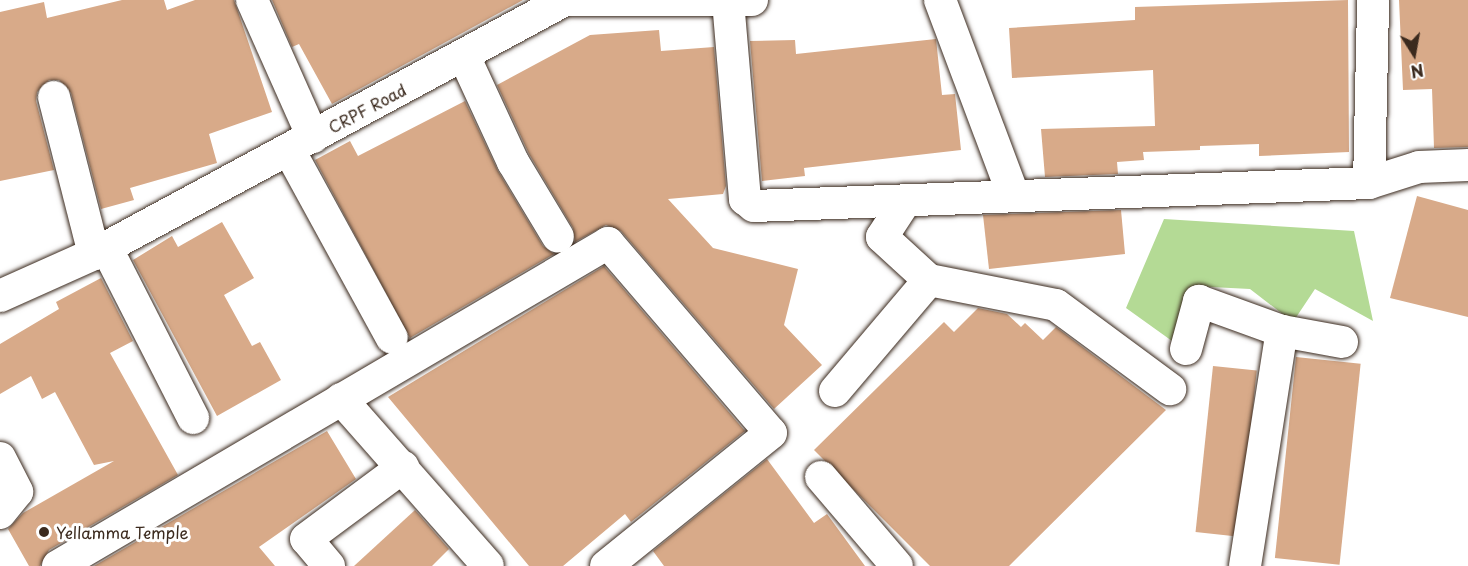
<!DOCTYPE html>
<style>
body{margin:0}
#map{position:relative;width:1468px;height:566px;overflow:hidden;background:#fff;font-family:"Playpen Sans",sans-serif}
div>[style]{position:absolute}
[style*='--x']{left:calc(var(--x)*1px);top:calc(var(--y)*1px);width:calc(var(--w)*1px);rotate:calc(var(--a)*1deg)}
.green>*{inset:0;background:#b4da95}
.building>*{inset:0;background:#d8aa89;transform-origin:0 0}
.roads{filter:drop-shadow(0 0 2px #3b2a1e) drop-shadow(0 0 2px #3b2a1e)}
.minor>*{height:32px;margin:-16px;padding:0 16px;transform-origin:16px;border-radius:16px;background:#fff}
.dots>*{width:16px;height:16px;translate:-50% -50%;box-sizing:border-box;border:3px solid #fff;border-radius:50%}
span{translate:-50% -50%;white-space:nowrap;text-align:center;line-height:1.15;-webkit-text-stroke:6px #fff;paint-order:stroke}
.street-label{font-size:16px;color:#3b2a1e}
.poi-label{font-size:16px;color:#3b2a1e}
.left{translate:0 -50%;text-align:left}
.north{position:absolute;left:1384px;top:24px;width:60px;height:60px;-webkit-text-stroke:4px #fff;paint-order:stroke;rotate:169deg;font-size:16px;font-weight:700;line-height:24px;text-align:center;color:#3b2a1e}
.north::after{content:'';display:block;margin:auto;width:21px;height:27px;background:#3b2a1e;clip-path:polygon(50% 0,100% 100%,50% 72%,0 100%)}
</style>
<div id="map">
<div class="green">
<i style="clip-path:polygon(1164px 219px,1354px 231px,1373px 321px,1315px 289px,1293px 322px,1250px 289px,1192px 286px,1179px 346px,1126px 308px)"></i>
</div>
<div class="building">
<i style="clip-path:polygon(122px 0,164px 0,167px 10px,195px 0,234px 0,272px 112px,209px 134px,217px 163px,130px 188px,134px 200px,101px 209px,71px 93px,59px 80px,49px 80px,37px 92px,36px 101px,54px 170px,0 181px,0 12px,44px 2px,47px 18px)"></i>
<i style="clip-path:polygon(272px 0,523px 0,332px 104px,299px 44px,292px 47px)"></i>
<i style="clip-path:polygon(1348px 0,1349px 152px,1259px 156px,1259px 144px,1200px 146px,1200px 150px,1143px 152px,1144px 160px,1117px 162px,1118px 174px,1045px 177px,1041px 129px,1155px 126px,1153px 70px,1012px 78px,1009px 28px,1135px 20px,1135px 7px)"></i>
<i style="clip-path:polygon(1399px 0,1468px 0,1468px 147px,1434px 148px,1432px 89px,1403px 90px)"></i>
<i style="clip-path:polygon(659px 30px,661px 51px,714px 47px,726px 186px,723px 194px,668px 199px,713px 248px,798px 269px,784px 325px,822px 365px,774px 409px,621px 231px,606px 225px,575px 242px,573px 228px,529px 154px,497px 85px,590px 35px)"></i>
<i style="clip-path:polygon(936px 39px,942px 95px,955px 94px,961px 150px,804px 168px,805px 176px,762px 181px,750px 41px,795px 40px,796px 54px)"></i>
<i style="clip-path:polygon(465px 101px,498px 171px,543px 246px,554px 254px,410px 338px,315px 160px,350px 141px,358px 156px)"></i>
<i style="clip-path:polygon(1417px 196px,1468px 210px,1468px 317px,1390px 298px)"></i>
<i style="clip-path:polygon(1121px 210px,1125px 254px,989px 269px,983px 215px)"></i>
<i style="clip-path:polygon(222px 222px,254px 278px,224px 295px,252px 346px,260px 342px,281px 380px,217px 416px,133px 260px,172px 236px,178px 247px)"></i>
<i style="clip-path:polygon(604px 266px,745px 431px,631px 522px,625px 514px,563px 566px,529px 566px,388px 397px)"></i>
<i style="clip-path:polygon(101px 278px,133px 341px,110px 353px,178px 475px,49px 550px,40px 566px,29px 566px,8px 529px,23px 513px,114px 461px,94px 465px,55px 392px,42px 399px,31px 376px,0 394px,0 344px,59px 309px,56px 302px)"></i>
<i style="clip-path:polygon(978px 308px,1007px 314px,1021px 327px,1025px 323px,1043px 340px,1056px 327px,1166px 410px,1009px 566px,930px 566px,814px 450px,944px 322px,954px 332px)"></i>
<i style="left:1296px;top:357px;width:65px;height:202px;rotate:6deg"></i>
<i style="left:1213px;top:366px;width:44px;height:167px;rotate:6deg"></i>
<i style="clip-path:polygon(327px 431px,356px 479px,259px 547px,275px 566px,94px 566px)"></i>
<i style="clip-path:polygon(767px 459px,814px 523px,827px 514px,865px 566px,664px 566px,653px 551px)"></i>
<i style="clip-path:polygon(415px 510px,449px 549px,432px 566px,354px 566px)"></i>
</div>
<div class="roads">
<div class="minor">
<i style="--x:252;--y:0;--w:150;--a:66"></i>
<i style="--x:940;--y:0;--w:207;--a:69.4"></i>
<i style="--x:728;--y:1;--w:199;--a:85.1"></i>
<i style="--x:745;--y:199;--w:11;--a:38"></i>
<i style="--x:754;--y:206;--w:615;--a:-2.14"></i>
<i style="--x:1369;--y:183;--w:52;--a:-17.7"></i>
<i style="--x:1419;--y:167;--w:49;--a:-2.3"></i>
<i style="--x:464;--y:56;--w:117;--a:65.2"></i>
<i style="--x:513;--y:162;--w:87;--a:59"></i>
<i style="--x:54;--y:97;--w:162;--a:75.7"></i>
<i style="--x:289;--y:150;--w:214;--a:61.3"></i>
<i style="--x:1369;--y:183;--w:183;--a:-88.7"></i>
<i style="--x:906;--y:200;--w:44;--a:123"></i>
<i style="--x:882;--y:237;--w:64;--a:42.5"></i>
<i style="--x:929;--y:280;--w:129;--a:11.1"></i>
<i style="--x:1056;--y:305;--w:142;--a:36.4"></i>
<i style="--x:106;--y:247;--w:192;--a:63"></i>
<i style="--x:0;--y:296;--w:103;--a:-24.1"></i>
<i style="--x:94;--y:254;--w:535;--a:-28.34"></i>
<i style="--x:565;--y:0;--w:187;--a:0"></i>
<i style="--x:1186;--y:349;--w:50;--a:-74.8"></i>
<i style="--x:1199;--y:301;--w:88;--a:19.9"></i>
<i style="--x:1282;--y:331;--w:61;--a:10.4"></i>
<i style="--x:835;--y:391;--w:145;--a:-49.7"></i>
<i style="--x:341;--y:399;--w:222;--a:48.6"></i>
<i style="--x:0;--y:458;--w:38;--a:63"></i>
<i style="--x:17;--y:492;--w:27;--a:129"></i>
<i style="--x:821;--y:477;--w:117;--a:49.5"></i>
<i style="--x:58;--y:566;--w:638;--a:-30.42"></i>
<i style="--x:608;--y:243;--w:250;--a:49.4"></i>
<i style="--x:771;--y:433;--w:212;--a:141.1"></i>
<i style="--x:329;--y:566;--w:35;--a:-130"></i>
<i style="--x:306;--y:539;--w:121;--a:-36.6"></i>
<i style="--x:1245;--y:566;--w:238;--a:-81.1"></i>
</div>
</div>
<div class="dots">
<i style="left:44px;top:532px;background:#3b2a1e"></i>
</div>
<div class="street-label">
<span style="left:367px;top:108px;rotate:-28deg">CRPF Road</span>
</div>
<div class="poi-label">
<span class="left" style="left:56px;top:532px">Yellamma Temple</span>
</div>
<div class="north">N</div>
</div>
